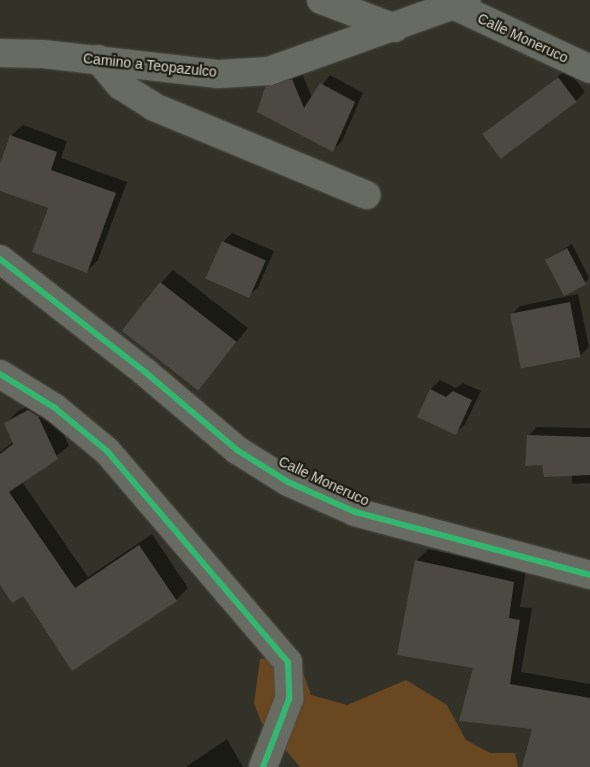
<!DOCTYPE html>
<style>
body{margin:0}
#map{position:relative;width:590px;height:767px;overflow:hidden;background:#323228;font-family:Helvetica,sans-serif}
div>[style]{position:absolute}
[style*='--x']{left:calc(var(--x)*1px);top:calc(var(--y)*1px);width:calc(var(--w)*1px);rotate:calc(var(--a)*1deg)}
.green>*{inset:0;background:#684721}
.shadow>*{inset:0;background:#0007}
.building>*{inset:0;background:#4b4941;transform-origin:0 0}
.roads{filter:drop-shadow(0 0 1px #4f4f46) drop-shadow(0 0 1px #4f4f46)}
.minor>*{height:28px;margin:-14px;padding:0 14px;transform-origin:14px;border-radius:14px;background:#686b62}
.cycleway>*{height:6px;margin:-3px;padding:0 3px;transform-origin:3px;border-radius:3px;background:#33b770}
span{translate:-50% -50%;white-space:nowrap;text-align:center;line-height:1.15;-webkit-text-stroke:4.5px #1e1e15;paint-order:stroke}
.street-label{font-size:14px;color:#d8d8cc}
</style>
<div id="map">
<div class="green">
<i style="clip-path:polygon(296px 652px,311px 695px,347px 705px,406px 680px,447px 705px,466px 740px,490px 753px,515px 753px,518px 767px,300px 767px,261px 722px,254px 703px,260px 659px)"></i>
</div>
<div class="shadow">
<i style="clip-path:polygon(567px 69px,585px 92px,576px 101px,485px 135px)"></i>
<i style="clip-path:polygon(301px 71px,312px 98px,330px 75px,363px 93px,342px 141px,333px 150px,266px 88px,275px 78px)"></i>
<i style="clip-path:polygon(23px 125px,67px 141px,61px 158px,127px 182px,98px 260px,87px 271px,50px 207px,0 189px,0 167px,11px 136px)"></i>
<i style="clip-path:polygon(232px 233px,274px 251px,258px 287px,249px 296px,223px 242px)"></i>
<i style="clip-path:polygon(572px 244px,589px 278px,585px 283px,546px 259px)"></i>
<i style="clip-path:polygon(173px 270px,248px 328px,198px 388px,161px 283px)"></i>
<i style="clip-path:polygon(578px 294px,589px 347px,580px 356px,511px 315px,520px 306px)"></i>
<i style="clip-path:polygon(440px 380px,456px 388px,463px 383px,481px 391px,465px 424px,456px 433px,419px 416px,431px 389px)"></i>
<i style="clip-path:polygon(41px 399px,50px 404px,69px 446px,22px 482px,88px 577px,152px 534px,188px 588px,176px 600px,23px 594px,0 583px,0 452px,13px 442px,6px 423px,18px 411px)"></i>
<i style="clip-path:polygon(537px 427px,590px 428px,590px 483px,572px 484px,572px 475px,544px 464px,528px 436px)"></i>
<i style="clip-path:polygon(428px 549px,526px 571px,520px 607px,532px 608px,521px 672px,590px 684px,590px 767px,523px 767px,534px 728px,475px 667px,416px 561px)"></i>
<i style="clip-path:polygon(227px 739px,243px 767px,186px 767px)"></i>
</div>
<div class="building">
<i style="left:558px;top:77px;width:31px;height:95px;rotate:53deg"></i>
<i style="clip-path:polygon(292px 79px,304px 108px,320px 83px,355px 102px,333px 152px,257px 112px,265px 87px)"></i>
<i style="clip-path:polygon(10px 135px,57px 152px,51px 170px,116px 193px,87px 273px,32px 252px,48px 208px,0 191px,0 164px)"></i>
<i style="left:222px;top:241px;width:48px;height:41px;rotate:24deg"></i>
<i style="left:567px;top:248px;width:41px;height:25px;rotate:62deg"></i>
<i style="left:160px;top:282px;width:97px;height:62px;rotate:38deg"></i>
<i style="left:570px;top:302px;width:56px;height:61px;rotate:79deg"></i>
<i style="clip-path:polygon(430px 389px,446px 397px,453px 391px,472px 400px,456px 435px,417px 417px)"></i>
<i style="clip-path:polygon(28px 410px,38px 416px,58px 459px,9px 492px,75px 588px,139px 545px,177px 601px,72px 671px,23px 596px,12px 603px,0 585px,0 454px,13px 444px,4px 423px)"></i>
<i style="clip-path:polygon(527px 435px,590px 437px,590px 475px,544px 477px,542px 465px,525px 466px)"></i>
<i style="clip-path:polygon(415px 560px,514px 582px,509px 618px,520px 620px,510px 684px,590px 698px,590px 767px,522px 767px,532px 729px,459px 721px,473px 668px,397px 655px)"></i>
</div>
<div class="roads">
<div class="minor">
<i style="--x:321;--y:0;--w:79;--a:20.7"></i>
<i style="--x:455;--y:6;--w:149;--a:25"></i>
<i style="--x:0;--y:53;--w:43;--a:1.3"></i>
<i style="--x:43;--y:54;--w:177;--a:6.5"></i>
<i style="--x:219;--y:74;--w:50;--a:-3.4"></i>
<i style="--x:269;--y:71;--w:210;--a:-19.7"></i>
<i style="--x:98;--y:59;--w:35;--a:50"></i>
<i style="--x:121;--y:86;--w:39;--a:32"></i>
<i style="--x:154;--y:107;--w:230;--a:22.5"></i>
<i style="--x:0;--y:259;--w:184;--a:37.9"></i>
<i style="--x:145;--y:372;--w:121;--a:40.3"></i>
<i style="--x:237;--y:450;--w:60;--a:32.1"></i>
<i style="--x:288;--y:482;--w:73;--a:24.1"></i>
<i style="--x:355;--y:512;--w:243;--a:15"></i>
<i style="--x:0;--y:374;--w:65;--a:31.7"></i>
<i style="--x:55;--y:408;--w:67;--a:39.6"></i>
<i style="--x:107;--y:451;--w:278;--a:49.4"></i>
<i style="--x:288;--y:662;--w:37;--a:88"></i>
<i style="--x:289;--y:699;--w:73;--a:110.9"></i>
</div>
</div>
<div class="cycleway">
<i style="--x:0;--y:259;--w:184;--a:37.9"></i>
<i style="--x:145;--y:372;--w:121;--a:40.3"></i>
<i style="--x:237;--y:450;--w:60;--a:32.1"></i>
<i style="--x:288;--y:482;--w:73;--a:24.1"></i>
<i style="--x:355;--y:512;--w:243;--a:15"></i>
<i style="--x:0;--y:374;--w:65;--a:31.7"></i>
<i style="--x:55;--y:408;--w:67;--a:39.6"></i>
<i style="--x:107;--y:451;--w:278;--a:49.4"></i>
<i style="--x:288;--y:662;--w:37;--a:88"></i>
<i style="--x:289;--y:699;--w:73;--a:110.9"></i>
</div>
<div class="street-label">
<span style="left:523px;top:38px;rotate:25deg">Calle Moneruco</span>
<span style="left:150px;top:65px;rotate:6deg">Camino a Teopazulco</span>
<span style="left:324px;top:481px;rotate:25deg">Calle Moneruco</span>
</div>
</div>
